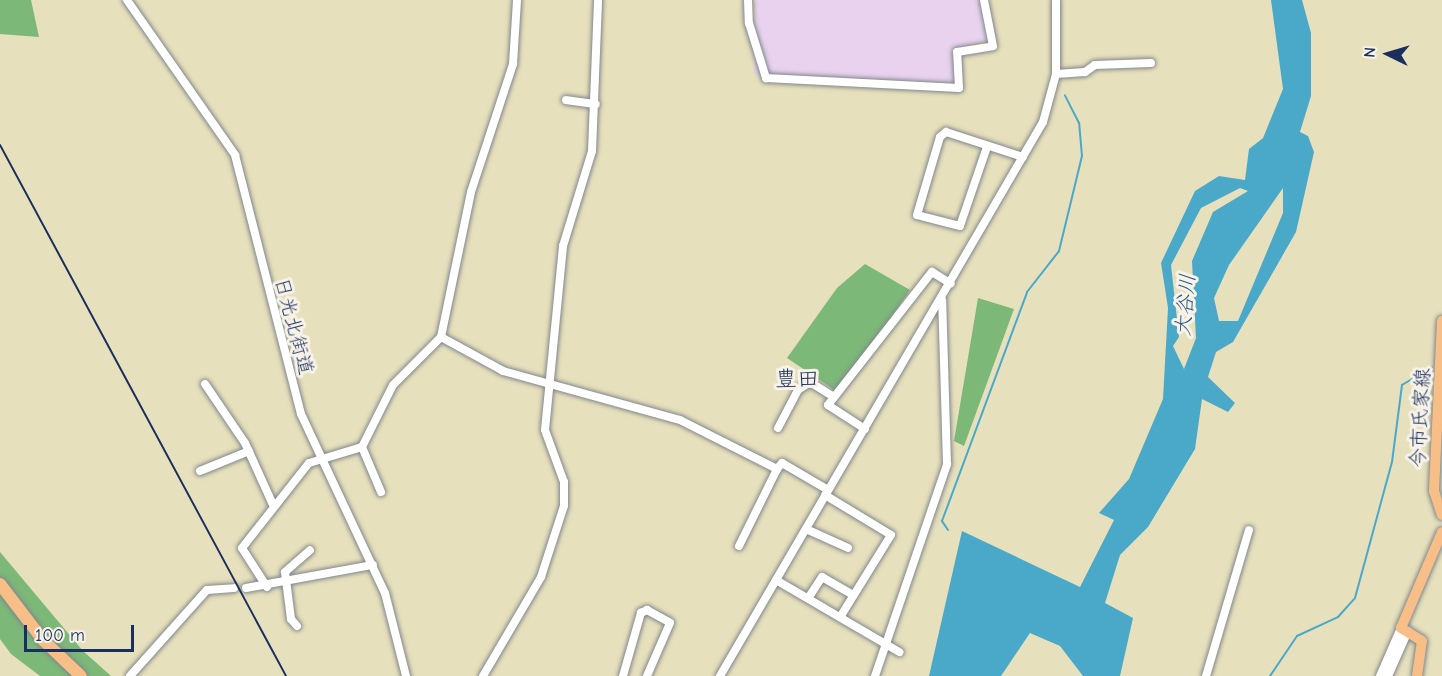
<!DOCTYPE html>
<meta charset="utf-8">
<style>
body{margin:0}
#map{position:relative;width:1442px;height:676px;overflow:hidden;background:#e7e0bc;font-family:"Comic Neue","Klee One",sans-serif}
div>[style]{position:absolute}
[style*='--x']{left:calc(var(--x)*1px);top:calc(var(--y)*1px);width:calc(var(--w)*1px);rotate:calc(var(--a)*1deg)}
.built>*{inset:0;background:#e8d2ee}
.forest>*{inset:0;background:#7cb878}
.water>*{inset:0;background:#4aa9c9}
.stream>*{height:2px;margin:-1px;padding:0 1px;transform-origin:1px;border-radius:1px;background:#4aa9c9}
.roads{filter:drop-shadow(0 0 2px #81888d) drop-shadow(0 0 2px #81888d)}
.minor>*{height:8px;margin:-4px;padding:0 4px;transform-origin:4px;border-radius:4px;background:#fff}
.major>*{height:10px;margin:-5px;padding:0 5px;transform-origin:5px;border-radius:5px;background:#f7be87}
.highway>*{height:12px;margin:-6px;padding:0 6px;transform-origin:6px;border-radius:6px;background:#f7be87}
.rail>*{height:2px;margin:-1px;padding:0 1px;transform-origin:1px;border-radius:1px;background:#1b2f5e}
span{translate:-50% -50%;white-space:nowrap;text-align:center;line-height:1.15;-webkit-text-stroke:6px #f7f3e8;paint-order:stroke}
.street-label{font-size:20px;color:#1b2f5e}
.water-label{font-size:21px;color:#2b5a83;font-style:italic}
.quarter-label{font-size:22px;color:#1b2f5e}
.north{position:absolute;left:1358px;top:24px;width:60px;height:60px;-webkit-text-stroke:4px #f7f3e8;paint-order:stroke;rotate:275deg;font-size:16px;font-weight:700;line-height:24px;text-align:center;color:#1b2f5e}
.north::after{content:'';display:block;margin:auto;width:21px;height:27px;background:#1b2f5e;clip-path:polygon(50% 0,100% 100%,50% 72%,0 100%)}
.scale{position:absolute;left:24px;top:625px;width:110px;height:27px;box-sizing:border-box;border:3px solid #1b2f5e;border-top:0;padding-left:8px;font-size:18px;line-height:21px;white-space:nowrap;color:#1b2f5e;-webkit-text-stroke:4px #f7f3e8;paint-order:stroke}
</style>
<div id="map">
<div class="built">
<i style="clip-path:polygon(755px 0,981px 0,990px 39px,954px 49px,955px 85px,754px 75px)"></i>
</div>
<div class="forest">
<i style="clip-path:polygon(0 0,31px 0,39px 37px,0 34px)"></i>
<i style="clip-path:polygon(865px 264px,910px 290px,839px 393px,787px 358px,837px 288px)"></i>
<i style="clip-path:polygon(978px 298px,1014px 309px,964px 446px,954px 441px)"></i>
<i style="clip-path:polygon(0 552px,83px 651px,111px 676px,40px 676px,11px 654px,0 639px)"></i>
</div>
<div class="water">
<i style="clip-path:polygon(evenodd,1271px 0,1302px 0,1311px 33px,1311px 96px,1300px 132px,1308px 136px,1314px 152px,1296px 232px,1233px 342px,1216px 352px,1208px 377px,1235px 403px,1228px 412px,1202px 399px,1195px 449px,1148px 527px,1120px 555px,1105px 603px,1133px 618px,1120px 676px,1083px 676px,1060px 646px,1030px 633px,1001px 676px,929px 676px,962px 531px,1080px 587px,1114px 520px,1099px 513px,1129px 479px,1163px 399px,1168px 308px,1161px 263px,1195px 191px,1219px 176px,1245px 180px,1249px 149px,1263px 138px,1283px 89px,1271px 0,1240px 188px,1248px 191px,1213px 212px,1192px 261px,1196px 338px,1184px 369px,1173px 346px,1179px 337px,1171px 265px,1201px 208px,1240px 188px,1271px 0,1283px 188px,1283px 213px,1238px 321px,1219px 321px,1214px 298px,1229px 265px,1283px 188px)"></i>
</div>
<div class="stream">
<i style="--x:948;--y:530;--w:11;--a:-124"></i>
<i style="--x:942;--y:521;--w:244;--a:-69.6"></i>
<i style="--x:1027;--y:292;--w:52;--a:-52"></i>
<i style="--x:1059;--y:251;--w:98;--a:-76.4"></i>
<i style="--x:1082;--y:156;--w:33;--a:-95"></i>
<i style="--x:1079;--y:123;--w:31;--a:-117"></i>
<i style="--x:1270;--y:676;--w:48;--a:-56"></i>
<i style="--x:1297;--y:636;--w:45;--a:-24.9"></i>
<i style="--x:1338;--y:617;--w:25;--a:-48"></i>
<i style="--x:1355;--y:598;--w:141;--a:-74.8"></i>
<i style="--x:1392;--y:462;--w:78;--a:-82.6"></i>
<i style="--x:1402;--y:385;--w:35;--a:-31"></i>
</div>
<div class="roads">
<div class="minor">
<i style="--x:127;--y:0;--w:189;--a:55.1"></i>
<i style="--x:235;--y:155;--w:267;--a:75.7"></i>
<i style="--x:301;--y:414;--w:198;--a:64.9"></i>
<i style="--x:385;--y:593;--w:86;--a:75.8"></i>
<i style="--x:748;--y:0;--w:23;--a:88"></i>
<i style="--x:749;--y:23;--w:58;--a:72.8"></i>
<i style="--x:766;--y:78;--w:193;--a:3"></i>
<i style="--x:959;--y:88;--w:36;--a:-93"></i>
<i style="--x:957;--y:52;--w:36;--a:-9"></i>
<i style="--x:993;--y:46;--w:47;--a:-101.1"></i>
<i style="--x:1056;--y:74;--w:29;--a:-4"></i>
<i style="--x:1085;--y:72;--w:12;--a:-35"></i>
<i style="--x:1095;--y:65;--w:56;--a:-2"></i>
<i style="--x:566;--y:100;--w:30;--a:8"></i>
<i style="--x:987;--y:147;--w:83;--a:108.9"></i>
<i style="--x:960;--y:226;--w:44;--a:-165.7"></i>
<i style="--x:917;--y:215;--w:81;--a:-73.6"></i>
<i style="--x:940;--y:137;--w:8;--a:-40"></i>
<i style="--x:946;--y:132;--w:81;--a:18"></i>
<i style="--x:441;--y:337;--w:71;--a:28.7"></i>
<i style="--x:503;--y:371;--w:184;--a:15.5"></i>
<i style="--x:680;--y:420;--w:109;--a:26.8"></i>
<i style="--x:777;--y:469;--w:8;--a:-50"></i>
<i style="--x:782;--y:463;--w:53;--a:30.4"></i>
<i style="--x:205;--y:384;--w:71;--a:55.9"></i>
<i style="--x:245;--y:443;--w:70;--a:65.6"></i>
<i style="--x:778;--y:428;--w:43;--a:-62.2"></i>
<i style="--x:798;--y:390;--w:14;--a:-34"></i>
<i style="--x:810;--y:382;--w:28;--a:32"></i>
<i style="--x:865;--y:429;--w:44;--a:-147"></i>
<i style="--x:828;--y:405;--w:169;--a:-52"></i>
<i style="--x:932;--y:272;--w:22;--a:32"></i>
<i style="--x:362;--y:447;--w:49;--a:67.1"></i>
<i style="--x:200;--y:471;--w:53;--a:-22.2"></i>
<i style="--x:825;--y:495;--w:77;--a:31.2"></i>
<i style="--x:891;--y:535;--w:93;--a:121.8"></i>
<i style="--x:806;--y:529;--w:46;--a:24.3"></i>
<i style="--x:739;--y:546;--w:86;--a:-63.7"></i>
<i style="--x:776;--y:580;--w:143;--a:30.3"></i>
<i style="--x:267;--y:587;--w:46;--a:-122.7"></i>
<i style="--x:242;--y:548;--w:108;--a:-51.8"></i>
<i style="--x:309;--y:463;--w:55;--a:-16.8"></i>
<i style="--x:362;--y:447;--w:69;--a:-63.4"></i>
<i style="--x:393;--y:385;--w:68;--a:-45"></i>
<i style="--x:441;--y:337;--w:148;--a:-78.3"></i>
<i style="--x:471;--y:192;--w:135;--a:-71.8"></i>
<i style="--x:513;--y:64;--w:64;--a:-86.4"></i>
<i style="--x:246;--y:588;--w:129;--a:-10.3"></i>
<i style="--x:809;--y:597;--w:24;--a:-57"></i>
<i style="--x:822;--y:577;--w:36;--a:30"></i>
<i style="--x:297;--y:626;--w:9;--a:-131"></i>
<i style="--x:291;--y:619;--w:47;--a:-97.3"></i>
<i style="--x:285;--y:572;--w:33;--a:-41"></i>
<i style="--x:130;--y:676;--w:115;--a:-48.2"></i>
<i style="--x:207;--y:590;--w:27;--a:-4"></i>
<i style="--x:483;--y:676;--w:115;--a:-59.6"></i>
<i style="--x:541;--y:577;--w:75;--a:-72.1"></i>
<i style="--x:564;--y:506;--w:24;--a:-90"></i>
<i style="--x:564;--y:482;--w:55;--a:-110.1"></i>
<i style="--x:545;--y:430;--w:185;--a:-84.4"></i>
<i style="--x:563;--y:246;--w:99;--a:-73"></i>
<i style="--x:592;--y:151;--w:151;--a:-87.7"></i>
<i style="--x:623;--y:676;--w:66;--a:-74.1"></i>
<i style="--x:641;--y:613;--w:7;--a:-27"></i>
<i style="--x:647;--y:610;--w:26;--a:29"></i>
<i style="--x:670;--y:623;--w:58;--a:113.5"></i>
<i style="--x:720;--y:676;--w:641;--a:-59.76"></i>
<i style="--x:1043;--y:122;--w:50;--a:-74.8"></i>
<i style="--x:1056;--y:74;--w:74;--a:-90"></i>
<i style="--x:875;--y:676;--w:224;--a:-71.2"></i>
<i style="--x:947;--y:464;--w:164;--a:-91.7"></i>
<i style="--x:1206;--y:676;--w:152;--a:-73.6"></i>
<i style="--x:1380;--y:676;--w:52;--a:-66.4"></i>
<i style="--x:1388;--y:676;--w:49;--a:-66"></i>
</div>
<div class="major">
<i style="--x:1442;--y:321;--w:170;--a:92.7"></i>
<i style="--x:1434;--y:491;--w:25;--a:72"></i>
<i style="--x:1417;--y:676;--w:35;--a:-82"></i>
<i style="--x:1422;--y:641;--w:25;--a:-148"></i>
<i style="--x:1401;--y:628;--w:104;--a:-66.9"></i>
</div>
<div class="highway">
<i style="--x:0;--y:584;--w:71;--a:52.5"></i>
<i style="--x:43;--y:640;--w:52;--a:43.5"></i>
</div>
</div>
<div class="rail">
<i style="--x:0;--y:145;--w:603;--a:61.69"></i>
</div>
<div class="street-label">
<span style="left:294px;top:326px;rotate:75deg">日光北街道</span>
<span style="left:1420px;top:418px;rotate:-87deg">今市氏家線</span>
</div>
<div class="water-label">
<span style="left:1185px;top:305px;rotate:-85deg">大谷川</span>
</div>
<div class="quarter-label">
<span style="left:797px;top:380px">豊田</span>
</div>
<div class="north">N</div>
<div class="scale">100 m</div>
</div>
